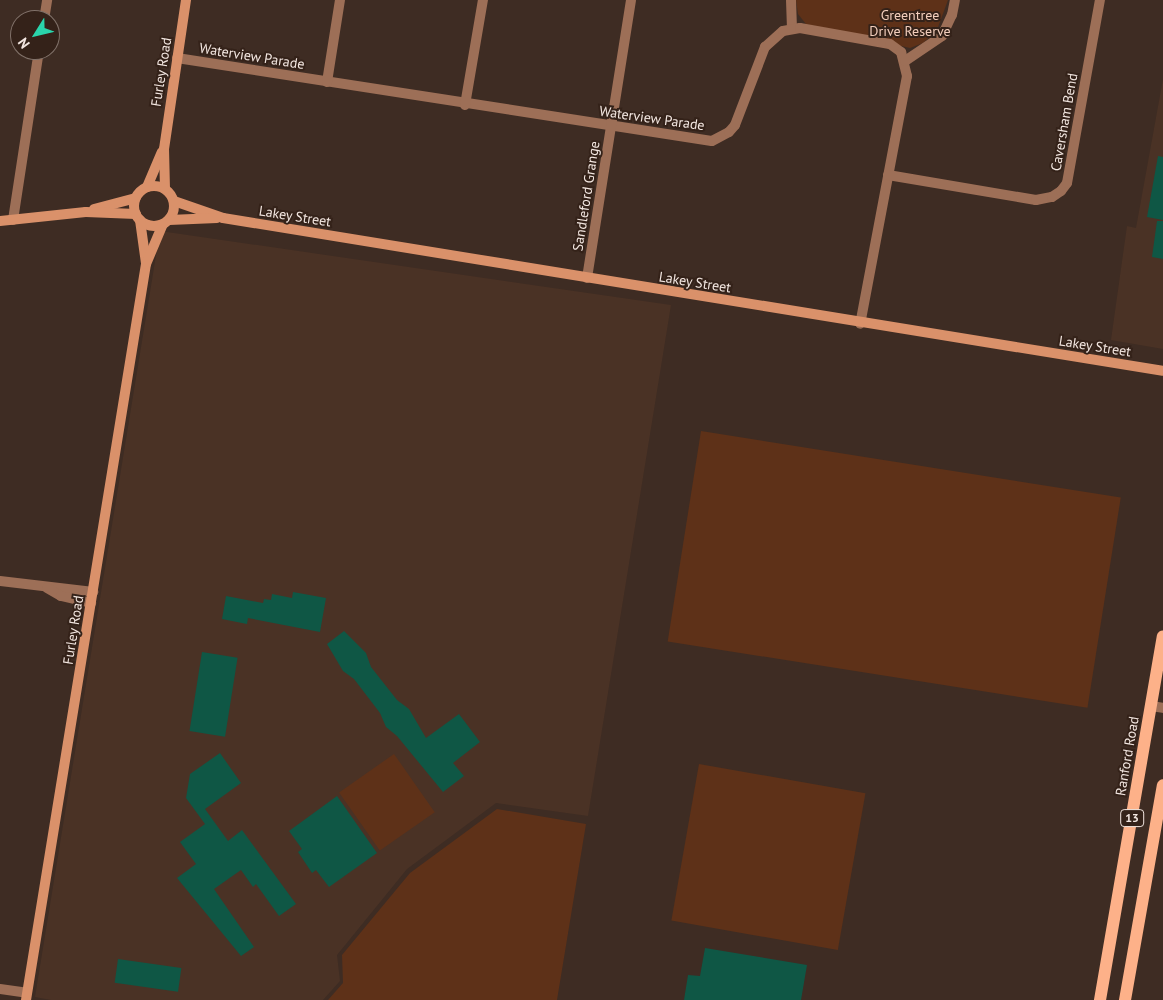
<!DOCTYPE html>
<style>
body{margin:0}
#map{position:relative;width:1163px;height:1000px;overflow:hidden;background:#3e2c23;font-family:"PT Sans",sans-serif}
div>[style]{position:absolute}
[style*='--x']{left:calc(var(--x)*1px);top:calc(var(--y)*1px);width:calc(var(--w)*1px);rotate:calc(var(--a)*1deg)}
.built>*{inset:0;background:#4a3225}
.green>*{inset:0;background:#5e3118;transform-origin:0 0}
.building>*{inset:0;background:#0f5745;transform-origin:0 0}
.street>*{height:10px;margin:-5px;padding:0 5px;transform-origin:5px;border-radius:5px;background:#9d6f57}
.secondary>*{height:10px;margin:-5px;padding:0 5px;transform-origin:5px;border-radius:5px;background:#da916a}
.secondary>.ring{margin:-5px;padding:0;box-sizing:content-box;background:none;border:10px solid #da916a;border-radius:50%}
.primary>*{height:12px;margin:-6px;padding:0 6px;transform-origin:6px;border-radius:6px;background:#fdb189}
span{translate:-50% -50%;white-space:nowrap;text-align:center;line-height:1.15;-webkit-text-stroke:4px #342219;paint-order:stroke}
.shield-label span{padding:1px 4px;background:#342219;border:1px solid;border-radius:4px;-webkit-text-stroke-width:0}
.shield-label{font-size:12px;color:#f3e7e1;font-weight:700}
.park-label{font-size:14px;color:#f2cdbb}
.street-label{font-size:14px;color:#f3e7e1}
.north{position:absolute;left:10px;top:10px;width:50px;height:50px;box-sizing:border-box;background:#342219;border:1px solid #807169;border-radius:50%;rotate:234deg;font-size:14px;font-weight:700;line-height:20px;text-align:center;color:#f3e7e1}
.north::after{content:'';display:block;margin:auto;width:18px;height:22px;background:#2ad5ac;clip-path:polygon(50% 0,100% 100%,50% 72%,0 100%)}
</style>
<div id="map">
<div class="built">
<i style="clip-path:polygon(1163px 79px,1163px 349px,1111px 340px,1127px 226px,1136px 228px)"></i>
<i style="clip-path:polygon(160px 231px,671px 305px,588px 816px,496px 803px,407px 869px,337px 955px,340px 981px,323px 1000px,51px 1000px,35px 997px)"></i>
</div>
<div class="green">
<i style="clip-path:polygon(796px 0,948px 0,937px 30px,923px 43px,910px 48px,806px 24px,798px 14px)"></i>
<i style="left:701px;top:431px;width:425px;height:213px;rotate:9deg"></i>
<i style="left:394px;top:754px;width:71px;height:67px;rotate:55deg"></i>
<i style="left:699px;top:764px;width:169px;height:159px;rotate:10deg"></i>
<i style="clip-path:polygon(497px 809px,586px 824px,557px 1000px,328px 1000px,343px 983px,342px 955px,410px 873px)"></i>
</div>
<div class="building">
<i style="clip-path:polygon(1158px 156px,1163px 157px,1163px 220px,1147px 217px)"></i>
<i style="clip-path:polygon(1157px 221px,1163px 221px,1163px 259px,1152px 257px)"></i>
<i style="clip-path:polygon(293px 592px,326px 598px,320px 632px,248px 618px,247px 624px,222px 619px,226px 596px,263px 603px,264px 599px,271px 600px,272px 594px,292px 598px)"></i>
<i style="clip-path:polygon(344px 631px,366px 653px,371px 667px,397px 700px,409px 709px,426px 738px,459px 714px,480px 742px,453px 763px,464px 776px,443px 792px,397px 736px,386px 727px,380px 713px,354px 679px,343px 671px,327px 644px)"></i>
<i style="left:202px;top:652px;width:36px;height:80px;rotate:9deg"></i>
<i style="clip-path:polygon(220px 753px,241px 783px,205px 809px,228px 841px,242px 830px,296px 904px,279px 916px,256px 884px,253px 887px,241px 870px,214px 889px,254px 947px,241px 956px,177px 878px,196px 864px,180px 842px,205px 824px,186px 798px,190px 774px)"></i>
<i style="clip-path:polygon(337px 796px,377px 853px,329px 887px,316px 870px,312px 873px,298px 852px,302px 849px,289px 831px)"></i>
<i style="clip-path:polygon(705px 948px,807px 965px,801px 1000px,684px 1000px,688px 975px,700px 976px)"></i>
<i style="left:118px;top:959px;width:64px;height:24px;rotate:8deg"></i>
</div>
<div class="street">
<i style="--x:791;--y:0;--w:28;--a:88"></i>
<i style="--x:44;--y:20;--w:20;--a:-81"></i>
<i style="--x:177;--y:58;--w:541;--a:8.82"></i>
<i style="--x:712;--y:141;--w:19;--a:-28"></i>
<i style="--x:729;--y:132;--w:9;--a:-49"></i>
<i style="--x:735;--y:125;--w:84;--a:-69"></i>
<i style="--x:765;--y:47;--w:24;--a:-42"></i>
<i style="--x:783;--y:31;--w:17;--a:-10"></i>
<i style="--x:800;--y:28;--w:91;--a:10.1"></i>
<i style="--x:890;--y:44;--w:14;--a:36"></i>
<i style="--x:901;--y:52;--w:25;--a:76"></i>
<i style="--x:907;--y:76;--w:252;--a:100.7"></i>
<i style="--x:905;--y:61;--w:45;--a:-34"></i>
<i style="--x:942;--y:36;--w:23;--a:-65"></i>
<i style="--x:952;--y:15;--w:15;--a:-79"></i>
<i style="--x:327;--y:82;--w:83;--a:-81"></i>
<i style="--x:465;--y:105;--w:107;--a:-80.3"></i>
<i style="--x:888;--y:175;--w:150;--a:9.6"></i>
<i style="--x:1036;--y:200;--w:16;--a:-11"></i>
<i style="--x:1052;--y:197;--w:11;--a:-34"></i>
<i style="--x:1061;--y:191;--w:10;--a:-53"></i>
<i style="--x:1067;--y:183;--w:186;--a:-79.8"></i>
<i style="--x:13;--y:220;--w:172;--a:-81.3"></i>
<i style="--x:587;--y:278;--w:281;--a:-81"></i>
<i style="--x:0;--y:581;--w:94;--a:6.7"></i>
<i style="--x:47;--y:588;--w:16;--a:30"></i>
<i style="--x:61;--y:596;--w:31;--a:13"></i>
<i style="--x:1151;--y:706;--w:12;--a:9"></i>
<i style="--x:0;--y:989;--w:27;--a:8"></i>
</div>
<div class="secondary">
<i class="ring" style="left:134px;top:186px;width:30px;height:30px"></i>
<i style="--x:147;--y:187;--w:38;--a:-67"></i>
<i style="--x:165;--y:189;--w:40;--a:-91.4"></i>
<i style="--x:164;--y:149;--w:151;--a:-81.6"></i>
<i style="--x:174;--y:201;--w:52;--a:19.1"></i>
<i style="--x:223;--y:218;--w:952;--a:9.24"></i>
<i style="--x:94;--y:209;--w:43;--a:-14.7"></i>
<i style="--x:140;--y:220;--w:43;--a:82.1"></i>
<i style="--x:169;--y:220;--w:48;--a:-2.4"></i>
<i style="--x:0;--y:221;--w:86;--a:-6"></i>
<i style="--x:86;--y:212;--w:50;--a:2.3"></i>
<i style="--x:26;--y:1000;--w:746;--a:-80.74"></i>
<i style="--x:146;--y:264;--w:43;--a:-67"></i>
</div>
<div class="primary">
<i style="--x:1100;--y:1000;--w:369;--a:-80.2"></i>
<i style="--x:1125;--y:1000;--w:218;--a:-80"></i>
</div>
<div class="shield-label">
<span style="left:1132px;top:818px">13</span>
</div>
<div class="park-label">
<span style="left:910px;top:23px">Greentree<br>Drive Reserve</span>
</div>
<div class="street-label">
<span style="left:252px;top:56px;rotate:9deg">Waterview Parade</span>
<span style="left:161px;top:72px;rotate:-81deg">Furley Road</span>
<span style="left:652px;top:118px;rotate:8deg">Waterview Parade</span>
<span style="left:1064px;top:122px;rotate:-80deg">Caversham Bend</span>
<span style="left:586px;top:196px;rotate:-81deg">Sandleford Grange</span>
<span style="left:295px;top:216px;rotate:9deg">Lakey Street</span>
<span style="left:695px;top:282px;rotate:9deg">Lakey Street</span>
<span style="left:1095px;top:346px;rotate:9deg">Lakey Street</span>
<span style="left:73px;top:630px;rotate:-81deg">Furley Road</span>
<span style="left:1127px;top:756px;rotate:-80deg">Ranford Road</span>
</div>
<div class="north">N</div>
</div>
